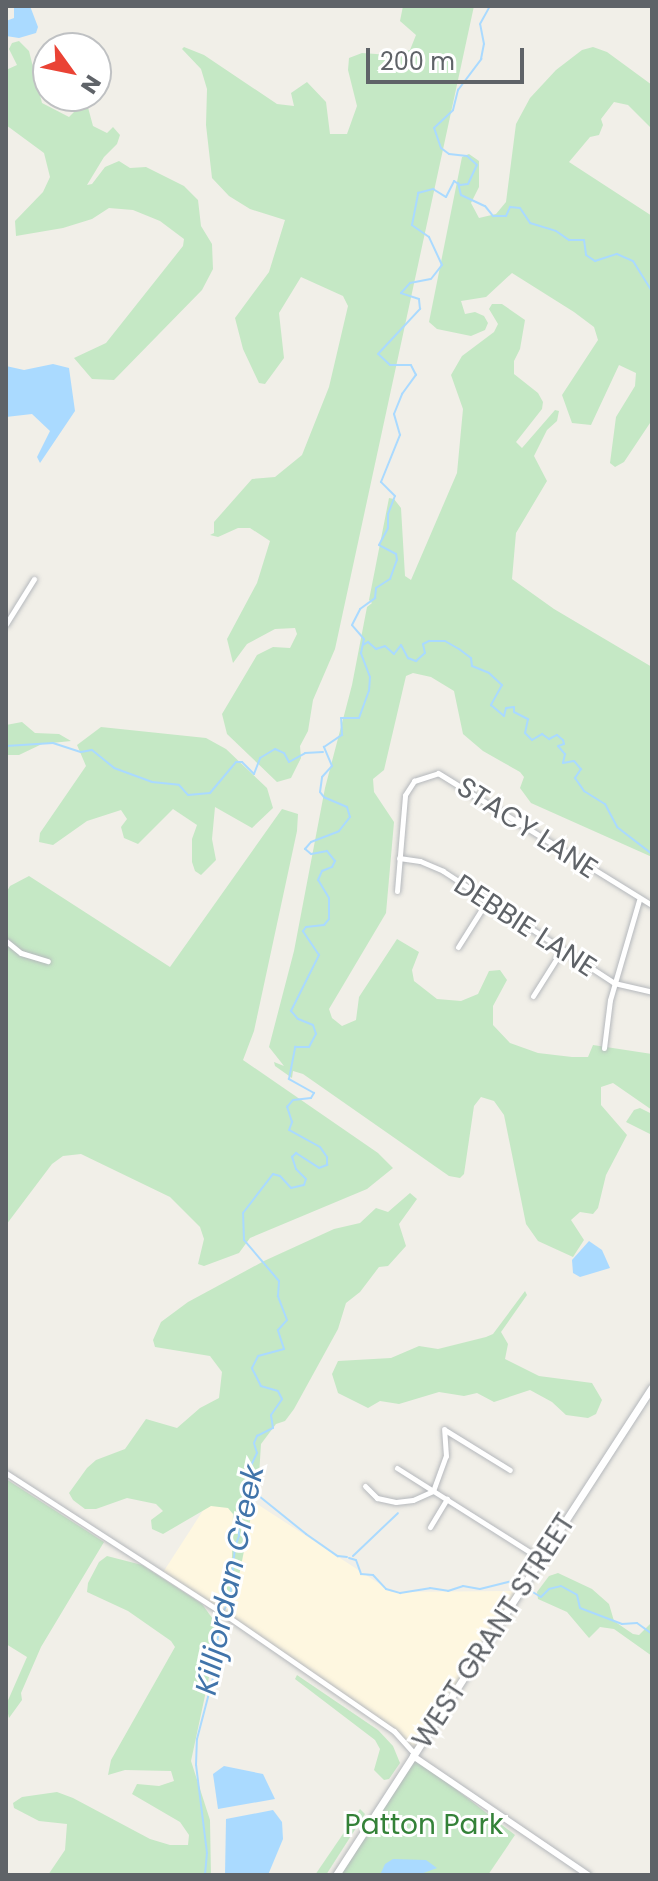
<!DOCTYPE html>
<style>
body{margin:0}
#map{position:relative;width:658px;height:1881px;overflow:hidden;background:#f1efe8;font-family:Poppins,sans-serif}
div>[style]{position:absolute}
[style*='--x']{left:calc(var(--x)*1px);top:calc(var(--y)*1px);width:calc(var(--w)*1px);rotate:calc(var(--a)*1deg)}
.commercial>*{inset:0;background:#fef7e0}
.green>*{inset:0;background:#c5e8c5}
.water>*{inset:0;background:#aadaff}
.stream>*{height:2px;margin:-1px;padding:0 1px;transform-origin:1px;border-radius:1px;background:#aadaff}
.roads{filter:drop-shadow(0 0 2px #b5b8bc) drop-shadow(0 0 2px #b5b8bc)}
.minor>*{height:5px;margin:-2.5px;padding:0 2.5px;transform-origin:2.5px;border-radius:2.5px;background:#fff}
.tertiary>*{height:6px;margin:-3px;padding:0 3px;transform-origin:3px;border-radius:3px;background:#fff}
.secondary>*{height:7px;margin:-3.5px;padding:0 3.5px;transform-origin:3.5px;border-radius:3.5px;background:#fff}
span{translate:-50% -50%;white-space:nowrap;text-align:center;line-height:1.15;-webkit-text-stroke:6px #fff;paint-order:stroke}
.street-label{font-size:28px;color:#5f6368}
.park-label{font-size:28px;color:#348238}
.water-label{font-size:30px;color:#4174aa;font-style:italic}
.frame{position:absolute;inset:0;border:8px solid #5f6368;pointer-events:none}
.north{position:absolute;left:32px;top:32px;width:80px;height:80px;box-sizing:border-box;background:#fff;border:2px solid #bfc1c3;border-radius:50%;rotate:123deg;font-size:22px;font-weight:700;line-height:32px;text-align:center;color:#5f6368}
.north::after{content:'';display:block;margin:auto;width:28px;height:36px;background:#ea4335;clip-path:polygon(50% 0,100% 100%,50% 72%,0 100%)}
.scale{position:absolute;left:366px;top:48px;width:158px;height:36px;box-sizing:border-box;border:4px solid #5f6368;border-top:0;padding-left:10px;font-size:24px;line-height:28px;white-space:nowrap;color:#5f6368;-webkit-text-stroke:6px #fff;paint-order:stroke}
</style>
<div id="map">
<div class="commercial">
<i style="clip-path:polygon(222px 1481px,392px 1592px,520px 1591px,415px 1754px,394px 1731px,162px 1574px)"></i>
</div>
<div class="green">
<i style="clip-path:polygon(403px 6px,474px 6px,335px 649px,313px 700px,308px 731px,300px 746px,301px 758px,291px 778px,277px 782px,227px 734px,222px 714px,257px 655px,273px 647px,290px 648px,297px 634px,295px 628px,275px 629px,247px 644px,233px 663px,227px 639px,257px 583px,270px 541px,250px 528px,238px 528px,218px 537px,210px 535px,214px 533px,214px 522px,252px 479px,275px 477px,302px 455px,329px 387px,348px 306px,343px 296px,301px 277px,279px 313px,284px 358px,265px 384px,259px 383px,243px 349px,235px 318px,269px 272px,285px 220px,250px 209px,229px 196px,212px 178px,206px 125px,207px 89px,201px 69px,182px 49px,184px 47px,204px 55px,277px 104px,294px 106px,291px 93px,307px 82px,326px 102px,330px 134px,347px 134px,357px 106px,348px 70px,349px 58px,362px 53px,390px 55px,410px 50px,416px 35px,400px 21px)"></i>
<i style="clip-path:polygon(19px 41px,29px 51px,42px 103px,69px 117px,86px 100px,93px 126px,107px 133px,113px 127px,120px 135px,117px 144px,104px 157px,87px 185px,92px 184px,105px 167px,119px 161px,130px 168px,146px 167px,184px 186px,198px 200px,201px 226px,212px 244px,213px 269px,202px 290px,114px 380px,92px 379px,74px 358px,106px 343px,183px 246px,184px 239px,160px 221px,133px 210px,109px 208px,92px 219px,63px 228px,16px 236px,15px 221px,43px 192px,50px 177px,44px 153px,6px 125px,6px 70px,17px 65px,9px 49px,12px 43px)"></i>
<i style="clip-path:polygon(593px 47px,607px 52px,652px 85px,652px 129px,628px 105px,614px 102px,601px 119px,603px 125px,599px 135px,590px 137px,569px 162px,652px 216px,652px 420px,624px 462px,615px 467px,610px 463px,616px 417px,635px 386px,636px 373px,619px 365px,591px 425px,572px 423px,562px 395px,598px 340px,594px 327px,574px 312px,512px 273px,486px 297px,461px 301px,465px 314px,475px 312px,484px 316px,488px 323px,485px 330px,471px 336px,437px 329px,429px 322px,462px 157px,469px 154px,479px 161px,479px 187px,471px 203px,479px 218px,496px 214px,506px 202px,516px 124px,530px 98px,556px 70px,582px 50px)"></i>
<i style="clip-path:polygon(492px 304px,502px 304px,525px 320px,520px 349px,514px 361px,514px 374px,538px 393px,543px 402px,542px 409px,516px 442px,522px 448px,555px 410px,559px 411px,557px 421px,547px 430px,534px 456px,547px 481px,516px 533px,512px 579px,554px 609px,652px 667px,652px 857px,531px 803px,520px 788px,524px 777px,520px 772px,483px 751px,463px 734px,454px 691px,431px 677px,413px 673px,406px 676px,384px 770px,373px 779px,374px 792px,394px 822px,386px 913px,329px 1009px,332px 1018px,342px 1026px,356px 1020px,359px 997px,397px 939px,419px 952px,412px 970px,414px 981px,437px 999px,461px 1001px,478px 994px,489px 971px,500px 970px,507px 980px,493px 1006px,493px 1025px,510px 1043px,538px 1053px,572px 1057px,588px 1057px,593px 1045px,652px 1054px,652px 1110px,613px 1083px,601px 1087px,601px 1105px,627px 1135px,606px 1175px,598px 1208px,593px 1214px,580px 1212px,571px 1220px,584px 1240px,573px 1257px,538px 1241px,526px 1224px,504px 1115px,494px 1101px,481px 1097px,474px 1106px,464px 1174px,460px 1178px,449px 1176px,303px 1074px,293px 1071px,292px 1078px,275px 1066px,274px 1062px,284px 1066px,269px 1047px,294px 951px,325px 788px,352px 685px,367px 607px,372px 603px,369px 600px,389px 498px,394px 499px,401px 508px,405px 576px,411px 580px,457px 473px,463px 409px,451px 375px,462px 356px,494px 332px,498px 324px,489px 309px)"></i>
<i style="clip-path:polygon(22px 722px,35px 733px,59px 734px,71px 741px,42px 744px,19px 755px,6px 755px,6px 725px)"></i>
<i style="clip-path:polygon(101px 727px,206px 738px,226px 749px,267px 788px,273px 808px,252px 828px,215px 807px,212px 839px,216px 860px,201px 875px,195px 871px,192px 862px,192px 839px,197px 825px,173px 809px,138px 844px,124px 838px,121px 827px,127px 819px,121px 810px,87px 821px,53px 845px,39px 842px,40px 833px,86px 766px,77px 745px)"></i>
<i style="clip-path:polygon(282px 809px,298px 814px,297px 831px,254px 1031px,243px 1060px,378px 1153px,393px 1168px,367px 1189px,250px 1238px,239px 1253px,204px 1266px,198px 1264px,204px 1239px,200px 1227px,170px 1197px,81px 1154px,63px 1156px,52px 1164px,6px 1225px,6px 893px,10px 886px,29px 876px,170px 967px)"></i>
<i style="clip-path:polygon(640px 1108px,652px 1114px,652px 1135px,626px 1122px,634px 1110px)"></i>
<i style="clip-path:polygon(410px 1193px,417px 1199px,399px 1224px,406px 1246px,388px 1266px,379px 1267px,360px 1292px,346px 1303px,338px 1329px,294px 1409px,285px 1421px,276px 1424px,261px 1444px,259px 1476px,235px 1596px,226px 1598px,224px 1586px,232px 1557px,233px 1514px,228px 1508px,211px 1506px,163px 1534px,152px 1529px,151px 1520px,163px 1511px,156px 1504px,127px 1498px,96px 1509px,85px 1509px,73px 1500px,69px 1493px,87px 1468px,96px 1460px,125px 1449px,146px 1419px,177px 1428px,200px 1408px,219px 1398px,222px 1372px,210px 1356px,155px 1347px,153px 1340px,161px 1322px,188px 1302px,264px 1261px,334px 1229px,360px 1223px,376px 1208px,388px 1212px)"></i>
<i style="clip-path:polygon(525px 1291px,527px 1295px,501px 1332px,508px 1344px,505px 1359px,539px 1376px,592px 1383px,602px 1400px,596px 1414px,588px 1418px,566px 1415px,552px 1402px,530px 1390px,494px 1402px,477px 1393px,464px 1396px,439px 1392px,399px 1404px,380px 1401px,368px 1408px,338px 1393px,332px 1374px,338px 1361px,391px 1358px,419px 1346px,438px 1349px,486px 1337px,493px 1334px)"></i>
<i style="clip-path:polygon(6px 1479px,104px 1542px,41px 1647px,21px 1693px,22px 1700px,9px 1718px,6px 1705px,27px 1657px,6px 1644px)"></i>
<i style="clip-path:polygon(107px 1556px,142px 1565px,202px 1604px,215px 1622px,215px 1649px,191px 1761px,210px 1820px,211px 1875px,48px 1875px,65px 1850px,67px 1824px,39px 1821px,14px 1808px,13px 1803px,22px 1797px,57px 1792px,73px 1798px,150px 1839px,170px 1845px,188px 1845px,189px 1835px,180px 1822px,132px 1794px,137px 1784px,159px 1786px,174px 1781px,171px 1771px,125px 1770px,108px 1775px,111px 1760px,175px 1647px,171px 1641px,128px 1611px,87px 1592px,88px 1583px,99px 1562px)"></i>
<i style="clip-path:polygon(558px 1573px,592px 1589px,609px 1604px,614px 1621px,633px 1634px,639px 1635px,652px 1622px,652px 1656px,614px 1629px,600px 1627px,589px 1638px,567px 1612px,538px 1599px,537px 1592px,549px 1576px)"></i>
<i style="clip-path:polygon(297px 1675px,378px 1730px,393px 1746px,400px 1763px,389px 1779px,384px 1780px,374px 1770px,380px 1749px,375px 1740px,295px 1679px)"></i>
<i style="clip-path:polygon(413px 1756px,515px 1835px,488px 1875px,336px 1875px)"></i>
<i style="clip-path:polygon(360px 1809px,365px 1814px,326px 1875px,315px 1875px)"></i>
</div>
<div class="water">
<i style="clip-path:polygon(14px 6px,30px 6px,38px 27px,36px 33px,19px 38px,6px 36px,6px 21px,14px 18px)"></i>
<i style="clip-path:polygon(53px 364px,69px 368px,75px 411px,40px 463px,37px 457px,50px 431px,32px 414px,6px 417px,6px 366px,24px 370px)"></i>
<i style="clip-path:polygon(589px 1241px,602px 1250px,610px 1268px,580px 1277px,573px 1273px,572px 1260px)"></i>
<i style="clip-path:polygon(224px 1766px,263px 1774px,275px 1799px,218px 1809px,213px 1774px)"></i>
<i style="clip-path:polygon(273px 1810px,282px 1822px,283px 1839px,268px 1875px,225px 1875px,226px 1819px)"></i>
<i style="clip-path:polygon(393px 1859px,426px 1860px,437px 1868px,418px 1875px,380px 1875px,385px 1864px)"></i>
</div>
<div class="stream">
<i style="--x:458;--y:183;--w:12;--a:76"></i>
<i style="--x:461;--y:195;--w:26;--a:25"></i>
<i style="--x:485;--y:206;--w:13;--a:51"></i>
<i style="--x:493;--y:216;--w:13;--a:0"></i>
<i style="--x:506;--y:216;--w:10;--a:-66"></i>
<i style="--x:510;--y:207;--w:10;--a:6"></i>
<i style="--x:520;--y:208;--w:18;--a:56"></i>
<i style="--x:530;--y:223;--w:27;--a:17"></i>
<i style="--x:556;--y:231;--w:16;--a:35"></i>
<i style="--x:569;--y:240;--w:15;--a:0"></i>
<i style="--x:584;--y:240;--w:15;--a:82"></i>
<i style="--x:586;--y:255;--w:11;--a:34"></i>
<i style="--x:595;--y:261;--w:23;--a:-18"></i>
<i style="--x:617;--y:254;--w:17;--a:24"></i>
<i style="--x:633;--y:261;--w:36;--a:58"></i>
<i style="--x:363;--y:645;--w:6;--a:-31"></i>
<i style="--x:368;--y:642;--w:11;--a:41"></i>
<i style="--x:376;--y:649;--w:9;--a:-18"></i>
<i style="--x:385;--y:646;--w:12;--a:42"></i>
<i style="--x:394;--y:654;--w:11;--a:-52"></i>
<i style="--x:401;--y:645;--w:15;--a:62"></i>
<i style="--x:408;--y:658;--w:9;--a:21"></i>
<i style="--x:416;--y:661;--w:12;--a:-42"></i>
<i style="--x:425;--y:653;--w:9;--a:-103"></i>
<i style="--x:423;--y:644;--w:7;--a:-27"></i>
<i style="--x:429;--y:641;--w:16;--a:0"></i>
<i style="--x:445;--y:641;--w:16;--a:30"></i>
<i style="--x:459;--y:649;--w:15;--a:37"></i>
<i style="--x:471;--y:658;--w:8;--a:83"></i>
<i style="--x:472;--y:666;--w:18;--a:22"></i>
<i style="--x:489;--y:673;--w:18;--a:43"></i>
<i style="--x:502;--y:685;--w:23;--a:119"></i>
<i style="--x:491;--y:705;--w:17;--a:40"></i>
<i style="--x:504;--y:716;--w:8;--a:-76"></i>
<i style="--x:506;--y:708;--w:8;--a:-7"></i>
<i style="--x:514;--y:707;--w:5;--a:90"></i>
<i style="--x:514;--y:712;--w:16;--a:27"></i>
<i style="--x:528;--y:719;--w:14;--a:102"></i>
<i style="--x:525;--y:733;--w:10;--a:45"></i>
<i style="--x:532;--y:740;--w:12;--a:-31"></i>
<i style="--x:542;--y:734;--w:9;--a:36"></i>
<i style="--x:549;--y:739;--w:9;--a:-27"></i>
<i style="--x:557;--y:735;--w:8;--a:40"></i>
<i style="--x:563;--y:740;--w:4;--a:76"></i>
<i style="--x:564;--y:744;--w:6;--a:162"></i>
<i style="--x:558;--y:746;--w:11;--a:49"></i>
<i style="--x:565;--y:754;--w:9;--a:103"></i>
<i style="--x:563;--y:763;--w:11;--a:-10"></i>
<i style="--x:574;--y:761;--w:11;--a:49"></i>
<i style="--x:581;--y:769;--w:11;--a:124"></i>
<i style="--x:575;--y:778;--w:16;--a:55"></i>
<i style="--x:584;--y:791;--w:25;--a:32"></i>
<i style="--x:605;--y:804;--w:26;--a:62"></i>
<i style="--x:617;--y:827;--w:44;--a:37.6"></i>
<i style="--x:6;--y:746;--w:47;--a:-3.7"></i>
<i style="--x:53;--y:743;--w:29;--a:18"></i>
<i style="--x:81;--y:752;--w:11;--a:-10"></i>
<i style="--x:92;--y:750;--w:28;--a:39"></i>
<i style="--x:114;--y:768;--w:40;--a:20.2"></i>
<i style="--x:152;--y:782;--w:27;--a:6"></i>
<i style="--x:179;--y:785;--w:13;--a:48"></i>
<i style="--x:188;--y:795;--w:22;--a:-5"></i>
<i style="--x:210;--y:793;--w:40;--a:-50"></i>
<i style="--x:236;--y:762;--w:6;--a:0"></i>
<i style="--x:242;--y:762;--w:17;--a:45"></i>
<i style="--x:254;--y:774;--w:17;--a:-69"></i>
<i style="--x:260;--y:758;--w:17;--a:-31"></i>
<i style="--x:275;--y:749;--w:10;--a:24"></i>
<i style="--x:284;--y:753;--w:10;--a:61"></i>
<i style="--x:289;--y:762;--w:18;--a:-29"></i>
<i style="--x:305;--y:753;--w:18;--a:-3"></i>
<i style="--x:254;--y:1492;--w:67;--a:38.9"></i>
<i style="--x:306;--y:1534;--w:39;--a:35"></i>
<i style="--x:338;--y:1556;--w:9;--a:6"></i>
<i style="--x:353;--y:1556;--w:62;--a:-43.7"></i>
<i style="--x:349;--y:1558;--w:7;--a:16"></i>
<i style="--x:356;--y:1560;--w:15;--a:70"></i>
<i style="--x:361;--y:1574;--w:12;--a:5"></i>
<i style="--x:373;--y:1575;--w:19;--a:47"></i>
<i style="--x:386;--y:1589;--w:15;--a:16"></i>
<i style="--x:400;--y:1593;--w:30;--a:-9"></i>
<i style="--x:430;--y:1588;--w:18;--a:9"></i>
<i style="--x:448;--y:1591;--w:16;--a:-18"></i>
<i style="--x:463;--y:1586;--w:17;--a:10"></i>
<i style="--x:480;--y:1589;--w:30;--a:-14"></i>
<i style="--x:509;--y:1582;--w:12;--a:20"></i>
<i style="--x:526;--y:1588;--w:17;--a:31"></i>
<i style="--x:541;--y:1597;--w:11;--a:-45"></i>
<i style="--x:549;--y:1589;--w:12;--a:-14"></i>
<i style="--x:561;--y:1586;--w:18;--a:29"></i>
<i style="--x:577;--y:1595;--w:13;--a:77"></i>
<i style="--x:580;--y:1608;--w:45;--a:20.9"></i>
<i style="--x:622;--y:1624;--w:15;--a:-4"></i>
<i style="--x:637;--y:1623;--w:19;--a:36"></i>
<i style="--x:205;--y:1875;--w:22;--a:-85"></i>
<i style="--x:207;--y:1853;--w:89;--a:-97.1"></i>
<i style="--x:196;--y:1765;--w:26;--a:-88"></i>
<i style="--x:197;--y:1739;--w:63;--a:-75.3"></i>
<i style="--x:213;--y:1678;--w:59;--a:-83.2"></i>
<i style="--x:220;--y:1619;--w:23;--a:-65"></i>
<i style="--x:230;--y:1598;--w:51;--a:-84.4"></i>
<i style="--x:235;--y:1547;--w:12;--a:-70"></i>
<i style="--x:239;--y:1536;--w:22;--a:-95"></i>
<i style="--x:237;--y:1514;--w:30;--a:-57"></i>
<i style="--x:253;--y:1489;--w:19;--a:-102"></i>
<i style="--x:249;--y:1470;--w:19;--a:-65"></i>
<i style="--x:257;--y:1453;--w:10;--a:-107"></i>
<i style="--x:254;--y:1443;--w:8;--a:-67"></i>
<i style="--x:257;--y:1436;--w:18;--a:-27"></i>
<i style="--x:273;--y:1428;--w:13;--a:-99"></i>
<i style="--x:271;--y:1415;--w:19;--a:-55"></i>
<i style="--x:282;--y:1399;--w:9;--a:-117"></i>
<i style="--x:278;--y:1391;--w:18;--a:-164"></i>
<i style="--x:261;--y:1386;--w:20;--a:-117"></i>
<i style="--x:252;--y:1368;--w:13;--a:-63"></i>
<i style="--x:258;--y:1356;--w:27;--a:-15"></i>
<i style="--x:284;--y:1349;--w:20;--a:-108"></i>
<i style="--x:278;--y:1330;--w:13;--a:-48"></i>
<i style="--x:287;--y:1320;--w:26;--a:-111"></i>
<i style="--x:278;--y:1296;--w:15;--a:-86"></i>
<i style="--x:279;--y:1281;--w:54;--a:-130.5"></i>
<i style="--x:244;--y:1240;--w:27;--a:-92"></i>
<i style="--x:243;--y:1213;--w:49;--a:-52.4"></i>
<i style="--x:273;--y:1174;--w:7;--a:16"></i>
<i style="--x:280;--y:1176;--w:16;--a:47"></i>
<i style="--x:291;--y:1188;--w:13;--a:-13"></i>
<i style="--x:304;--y:1185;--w:6;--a:-72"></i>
<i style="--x:306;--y:1179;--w:14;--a:-135"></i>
<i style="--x:296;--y:1169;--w:13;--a:-108"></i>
<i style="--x:292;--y:1157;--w:6;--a:-45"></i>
<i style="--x:296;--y:1153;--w:27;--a:33"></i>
<i style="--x:319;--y:1168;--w:9;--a:-21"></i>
<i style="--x:327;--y:1165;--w:8;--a:-90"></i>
<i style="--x:327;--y:1157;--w:12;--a:-125"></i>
<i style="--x:320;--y:1147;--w:35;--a:-151"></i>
<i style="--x:289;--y:1130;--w:9;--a:-69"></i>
<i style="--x:292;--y:1122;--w:16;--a:-108"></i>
<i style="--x:287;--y:1107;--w:9;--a:-49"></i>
<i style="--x:293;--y:1100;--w:18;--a:-6"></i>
<i style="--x:311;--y:1098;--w:6;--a:-59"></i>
<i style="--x:314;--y:1093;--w:29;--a:-151"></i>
<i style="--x:289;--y:1079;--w:33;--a:-79"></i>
<i style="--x:295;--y:1047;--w:14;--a:0"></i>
<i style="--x:309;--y:1047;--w:15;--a:-62"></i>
<i style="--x:316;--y:1034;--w:9;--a:-108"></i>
<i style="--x:313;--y:1025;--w:16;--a:-158"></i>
<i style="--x:298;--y:1019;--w:11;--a:-131"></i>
<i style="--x:291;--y:1011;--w:63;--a:-63.4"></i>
<i style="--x:319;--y:955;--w:29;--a:-124"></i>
<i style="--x:303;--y:931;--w:5;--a:-53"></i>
<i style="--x:306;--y:927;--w:18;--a:-6"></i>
<i style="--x:324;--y:925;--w:8;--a:-50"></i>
<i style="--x:329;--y:919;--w:21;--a:-90"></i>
<i style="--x:329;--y:898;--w:21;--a:-121"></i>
<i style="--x:318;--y:880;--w:10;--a:-66"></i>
<i style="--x:322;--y:871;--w:11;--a:-22"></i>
<i style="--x:332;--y:867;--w:7;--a:-63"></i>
<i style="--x:335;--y:861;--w:13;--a:-129"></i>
<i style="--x:327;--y:851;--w:16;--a:169"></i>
<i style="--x:311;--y:854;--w:8;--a:-140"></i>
<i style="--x:305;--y:849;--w:9;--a:-49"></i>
<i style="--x:311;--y:842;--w:30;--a:-21"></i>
<i style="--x:339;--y:831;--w:18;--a:-52"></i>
<i style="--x:350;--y:817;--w:10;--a:-107"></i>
<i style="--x:347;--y:807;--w:25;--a:-157"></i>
<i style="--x:324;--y:797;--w:6;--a:-129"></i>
<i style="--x:320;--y:792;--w:15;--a:-82"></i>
<i style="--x:322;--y:777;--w:15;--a:-48"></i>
<i style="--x:332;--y:766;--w:21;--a:-113"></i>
<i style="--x:324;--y:747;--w:22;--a:-34"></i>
<i style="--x:342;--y:735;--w:17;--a:-93"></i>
<i style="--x:341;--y:718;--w:18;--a:0"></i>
<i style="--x:359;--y:718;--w:29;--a:-70"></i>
<i style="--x:369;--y:691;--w:14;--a:-86"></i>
<i style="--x:370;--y:677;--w:26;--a:-111"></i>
<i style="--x:361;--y:653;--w:14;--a:-78"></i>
<i style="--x:364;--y:639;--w:18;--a:-131"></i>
<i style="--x:352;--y:625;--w:18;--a:-63"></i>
<i style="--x:360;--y:609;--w:19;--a:-36"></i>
<i style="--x:375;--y:598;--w:10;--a:-84"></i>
<i style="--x:376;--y:588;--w:17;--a:-33"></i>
<i style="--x:390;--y:579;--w:20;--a:-70"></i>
<i style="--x:397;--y:560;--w:6;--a:-99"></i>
<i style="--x:396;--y:554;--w:19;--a:-152"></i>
<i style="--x:379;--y:545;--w:19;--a:-62"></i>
<i style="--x:388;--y:528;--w:14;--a:-90"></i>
<i style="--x:388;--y:514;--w:19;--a:-69"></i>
<i style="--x:395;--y:496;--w:20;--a:-135"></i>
<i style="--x:381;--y:482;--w:51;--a:-68"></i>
<i style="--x:400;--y:435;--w:22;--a:-106"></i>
<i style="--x:394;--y:414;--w:22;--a:-68"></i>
<i style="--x:402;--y:394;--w:24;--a:-54"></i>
<i style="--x:416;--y:375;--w:11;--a:-117"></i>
<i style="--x:411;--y:365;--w:21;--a:180"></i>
<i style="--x:390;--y:365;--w:16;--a:-137"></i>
<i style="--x:378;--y:354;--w:62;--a:-47"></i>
<i style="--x:420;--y:309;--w:10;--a:-96"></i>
<i style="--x:419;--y:299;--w:19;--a:-162"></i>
<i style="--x:401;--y:293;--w:13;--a:-48"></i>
<i style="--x:410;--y:283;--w:21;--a:-11"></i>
<i style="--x:431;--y:279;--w:18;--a:-52"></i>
<i style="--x:442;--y:265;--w:31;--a:-115"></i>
<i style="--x:429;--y:237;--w:21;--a:-145"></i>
<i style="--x:412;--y:225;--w:33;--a:-79"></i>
<i style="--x:418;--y:193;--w:16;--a:-15"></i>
<i style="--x:433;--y:189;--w:15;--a:32"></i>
<i style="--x:446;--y:197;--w:18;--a:-63"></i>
<i style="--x:454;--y:181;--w:7;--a:34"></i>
<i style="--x:460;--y:185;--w:8;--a:-7"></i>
<i style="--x:468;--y:184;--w:21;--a:-65"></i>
<i style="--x:477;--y:165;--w:13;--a:-138"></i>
<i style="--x:467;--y:156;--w:18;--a:-174"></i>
<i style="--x:449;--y:154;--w:10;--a:-143"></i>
<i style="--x:441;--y:148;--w:21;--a:-109"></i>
<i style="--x:434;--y:128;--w:26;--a:-43"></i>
<i style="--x:453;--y:110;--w:21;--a:-76"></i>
<i style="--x:458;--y:90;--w:39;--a:-53"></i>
<i style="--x:481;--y:59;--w:15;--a:-79"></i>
<i style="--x:484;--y:44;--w:20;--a:-101"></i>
<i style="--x:480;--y:24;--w:21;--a:-61"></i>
</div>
<div class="roads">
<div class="minor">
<i style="--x:6;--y:624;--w:53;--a:-58.1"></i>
<i style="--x:399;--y:858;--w:21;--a:8"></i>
<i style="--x:420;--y:861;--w:25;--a:23"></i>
<i style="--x:443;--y:871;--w:204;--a:33.2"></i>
<i style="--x:614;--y:983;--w:39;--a:13"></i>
<i style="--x:397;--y:891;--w:96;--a:-85.2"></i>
<i style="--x:405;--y:795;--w:17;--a:-57"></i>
<i style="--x:414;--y:781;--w:25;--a:-18"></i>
<i style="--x:438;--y:773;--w:251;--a:31.7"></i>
<i style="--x:6;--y:941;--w:19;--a:39"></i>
<i style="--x:21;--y:953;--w:28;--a:17"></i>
<i style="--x:458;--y:947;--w:54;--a:-57.8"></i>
<i style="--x:533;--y:996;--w:54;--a:-57.8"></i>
<i style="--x:604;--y:1048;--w:48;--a:-82.9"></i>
<i style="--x:610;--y:1000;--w:104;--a:-73.8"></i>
<i style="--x:445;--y:1430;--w:76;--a:31.6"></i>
<i style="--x:397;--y:1468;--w:170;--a:32.3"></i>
<i style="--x:6;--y:1473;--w:263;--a:32.9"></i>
<i style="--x:227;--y:1616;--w:203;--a:34.6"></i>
<i style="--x:394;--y:1731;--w:31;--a:48"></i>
<i style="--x:365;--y:1486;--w:17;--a:45"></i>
<i style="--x:377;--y:1498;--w:19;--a:12"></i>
<i style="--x:396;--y:1502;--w:17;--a:-7"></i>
<i style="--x:413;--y:1500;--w:22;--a:-24"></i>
<i style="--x:433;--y:1491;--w:37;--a:-70"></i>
<i style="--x:446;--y:1456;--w:27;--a:-94"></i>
<i style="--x:430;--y:1527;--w:33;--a:-59"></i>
</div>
<div class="tertiary">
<i style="--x:413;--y:1756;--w:212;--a:34.2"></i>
</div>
<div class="secondary">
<i style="--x:336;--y:1875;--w:581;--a:-57.08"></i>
</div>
</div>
<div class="street-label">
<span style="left:527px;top:828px;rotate:33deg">STACY LANE</span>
<span style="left:525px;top:926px;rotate:33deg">DEBBIE LANE</span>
<span style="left:494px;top:1631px;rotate:-57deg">WEST GRANT STREET</span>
</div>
<div class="park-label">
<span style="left:424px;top:1825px">Patton Park</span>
</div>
<div class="water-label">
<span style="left:230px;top:1580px;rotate:-78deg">Killjordan Creek</span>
</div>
<div class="frame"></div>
<div class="north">N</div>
<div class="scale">200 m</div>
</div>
